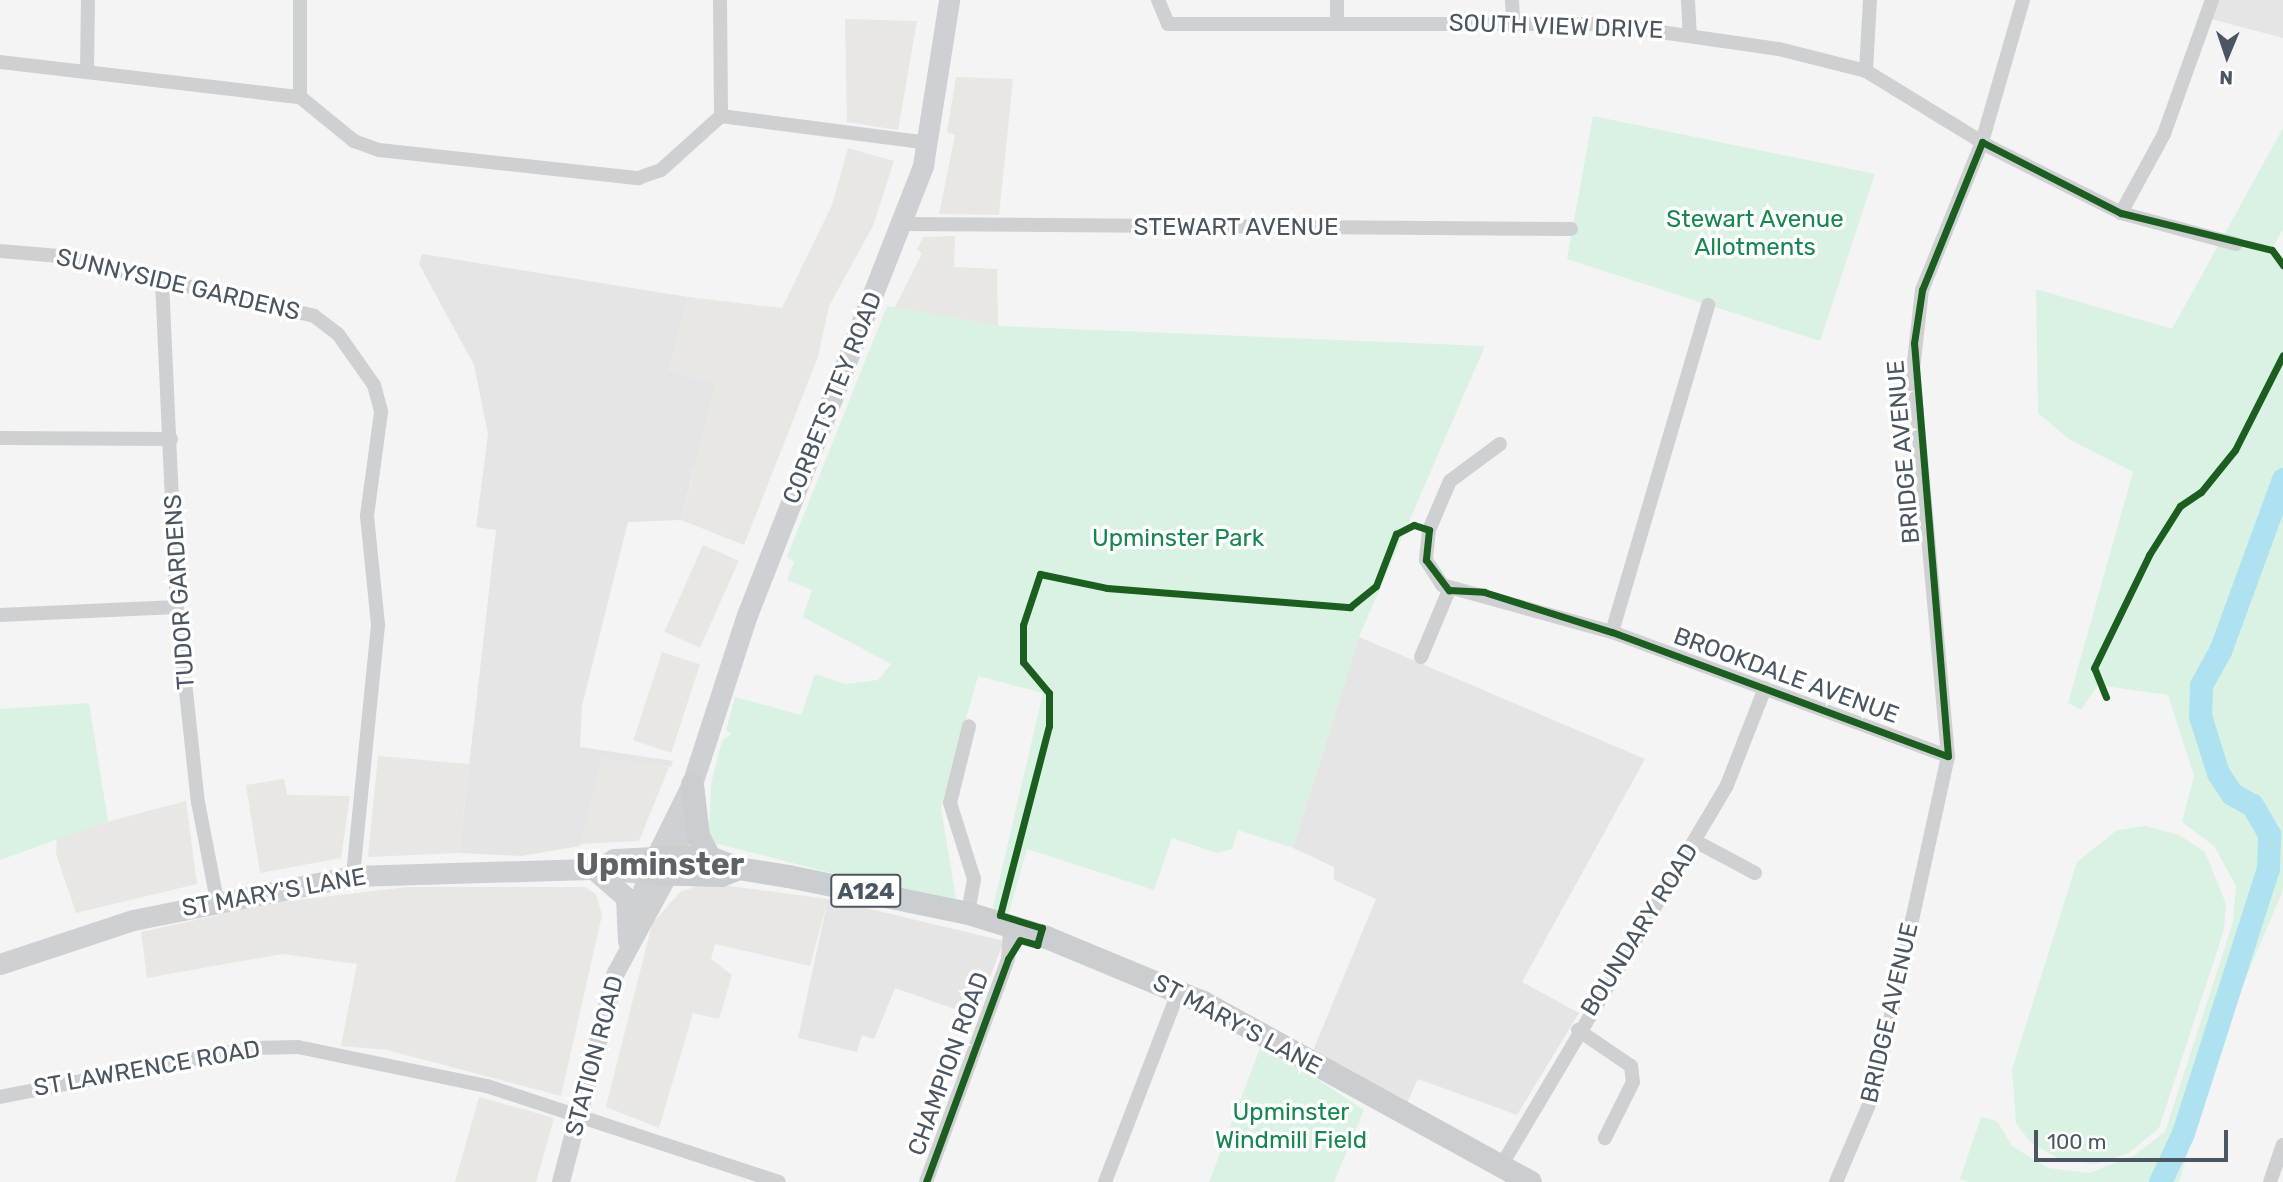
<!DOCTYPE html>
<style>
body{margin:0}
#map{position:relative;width:2283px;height:1182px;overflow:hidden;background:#f4f4f4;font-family:Rubik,sans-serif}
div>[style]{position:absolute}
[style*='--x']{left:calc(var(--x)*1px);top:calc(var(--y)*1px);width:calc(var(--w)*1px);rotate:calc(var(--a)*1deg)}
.commercial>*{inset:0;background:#e8e7e3;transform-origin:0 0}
.education>*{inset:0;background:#e6e5e6}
.green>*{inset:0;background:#d9f2e3}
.river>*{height:23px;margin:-11.5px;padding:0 11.5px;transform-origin:11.5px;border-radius:11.5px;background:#aee2f0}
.minor>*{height:14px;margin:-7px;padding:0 7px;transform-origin:7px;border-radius:7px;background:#ced0d2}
.tertiary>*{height:18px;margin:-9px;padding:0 9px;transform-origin:9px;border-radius:9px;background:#ced0d2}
.secondary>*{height:21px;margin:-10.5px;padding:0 10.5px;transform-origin:10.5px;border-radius:10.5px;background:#ced0d4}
.primary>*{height:23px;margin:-11.5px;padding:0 11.5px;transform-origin:11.5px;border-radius:11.5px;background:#caced1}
.cycleway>*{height:7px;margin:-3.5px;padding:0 3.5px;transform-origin:3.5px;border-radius:3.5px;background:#1b5e20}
span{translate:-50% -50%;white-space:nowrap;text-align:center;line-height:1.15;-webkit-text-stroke:7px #fff;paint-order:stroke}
.shield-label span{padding:2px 5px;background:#fff;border:2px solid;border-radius:5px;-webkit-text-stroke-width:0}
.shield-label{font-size:23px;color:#4a5661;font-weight:700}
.street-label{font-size:24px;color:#4a5661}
.park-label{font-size:24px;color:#17864f}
.district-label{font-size:32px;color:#5f6368;font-weight:700}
.north{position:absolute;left:2192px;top:21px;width:70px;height:70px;-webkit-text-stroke:5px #fff;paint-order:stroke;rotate:182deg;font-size:19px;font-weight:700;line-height:28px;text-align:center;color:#4a5661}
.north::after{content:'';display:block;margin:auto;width:24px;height:32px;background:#4a5661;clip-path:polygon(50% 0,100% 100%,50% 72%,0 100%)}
.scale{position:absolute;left:2034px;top:1130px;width:194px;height:32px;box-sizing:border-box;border:4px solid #4a5661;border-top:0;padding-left:9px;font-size:21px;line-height:24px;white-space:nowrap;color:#4a5661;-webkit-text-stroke:5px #fff;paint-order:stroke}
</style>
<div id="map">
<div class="commercial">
<i style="clip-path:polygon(845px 19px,917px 21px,898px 130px,847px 122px)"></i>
<i style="clip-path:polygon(956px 77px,1013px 79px,999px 215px,939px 214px,955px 135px,947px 132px)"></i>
<i style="clip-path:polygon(848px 148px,894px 161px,873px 226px,829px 306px,818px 357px,744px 545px,681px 520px,694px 470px,669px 371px,688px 297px,782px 308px,832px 205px)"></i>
<i style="clip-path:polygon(955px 236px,954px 267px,997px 269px,998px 326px,894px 309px,922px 253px,917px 250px,923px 237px)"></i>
<i style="left:703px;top:545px;width:39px;height:95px;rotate:24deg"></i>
<i style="left:662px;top:652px;width:40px;height:93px;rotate:18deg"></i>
<i style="clip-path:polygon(378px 756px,469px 764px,459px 853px,368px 857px)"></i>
<i style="clip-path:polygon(602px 757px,669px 767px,639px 841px,580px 844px)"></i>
<i style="clip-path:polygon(284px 779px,287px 795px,350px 796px,341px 858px,260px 873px,246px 785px)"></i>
<i style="clip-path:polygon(186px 801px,197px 884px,76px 913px,56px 854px,57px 835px)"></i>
<i style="clip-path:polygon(706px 883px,828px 899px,810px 966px,715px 944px,711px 959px,732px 975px,719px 1019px,693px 1013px,659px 1128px,606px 1107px,652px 924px,680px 892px)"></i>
<i style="clip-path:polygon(407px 887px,585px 887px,596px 894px,602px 915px,561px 1096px,387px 1050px,341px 1046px,357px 964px,282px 954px,147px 978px,141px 932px,273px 903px)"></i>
<i style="clip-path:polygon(479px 1097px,554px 1118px,536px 1182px,455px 1182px)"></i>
</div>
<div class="education">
<i style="clip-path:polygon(2212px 0,2283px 0,2283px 38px,2207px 18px)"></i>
<i style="clip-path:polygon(422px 254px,688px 297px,669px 371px,715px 384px,681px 520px,628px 522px,582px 706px,580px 747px,673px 761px,671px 767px,602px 758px,580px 846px,521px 856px,459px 853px,496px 530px,476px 527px,488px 434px,474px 365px,419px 264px)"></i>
<i style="clip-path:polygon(1359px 637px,1645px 759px,1522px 982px,1579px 1013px,1517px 1115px,1418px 1079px,1407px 1103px,1312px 1053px,1376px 899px,1334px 880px,1334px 867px,1293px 848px)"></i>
<i style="clip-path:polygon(828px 899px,1004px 941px,975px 1016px,895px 988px,874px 1039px,862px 1035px,857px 1052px,798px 1038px)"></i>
</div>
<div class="green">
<i style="clip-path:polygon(1593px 116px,1875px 174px,1820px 341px,1567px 259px)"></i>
<i style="clip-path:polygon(2283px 128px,2283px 229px,2272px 249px,2283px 265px,2283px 890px,2231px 1013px,2179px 1182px,1968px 1182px,1960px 1179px,1981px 1117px,1997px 1121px,2012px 1146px,2048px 1168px,2089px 1173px,2133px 1156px,2165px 1132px,2233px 922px,2236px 886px,2214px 846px,2182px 822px,2194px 776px,2168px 695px,2098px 685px,2081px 710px,2068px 703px,2133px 472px,2070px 440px,2038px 413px,2036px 289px,2172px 329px)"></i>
<i style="clip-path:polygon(887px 306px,998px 326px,1485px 346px,1359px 637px,1293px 848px,1238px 830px,1232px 849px,1217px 853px,1172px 838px,1154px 890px,1027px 849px,1008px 916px,992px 912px,1043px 693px,978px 676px,941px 808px,957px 905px,714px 843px,709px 832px,711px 784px,722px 741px,731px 734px,726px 730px,735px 697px,801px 715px,815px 674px,845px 684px,878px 680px,891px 664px,803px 617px,812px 590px,787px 580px,794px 562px,787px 557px)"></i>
<i style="clip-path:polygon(89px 703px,108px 821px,0 860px,0 709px)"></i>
<i style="clip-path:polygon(2146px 826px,2179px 835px,2205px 852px,2226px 904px,2224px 930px,2159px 1128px,2129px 1153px,2095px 1164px,2059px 1159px,2031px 1143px,2016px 1123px,2012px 1069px,2077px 862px,2117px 830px)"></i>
<i style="clip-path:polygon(1262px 1043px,1364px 1110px,1334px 1182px,1209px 1182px)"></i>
</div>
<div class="river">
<i style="--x:2160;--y:1182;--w:54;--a:-64.9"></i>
<i style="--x:2183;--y:1133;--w:278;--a:-72.2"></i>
<i style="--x:2268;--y:868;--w:34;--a:-88"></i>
<i style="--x:2269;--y:834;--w:34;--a:-120"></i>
<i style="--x:2252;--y:805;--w:23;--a:-151"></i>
<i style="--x:2232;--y:794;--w:25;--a:-124"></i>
<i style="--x:2218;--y:773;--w:60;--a:-107.5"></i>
<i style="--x:2200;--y:716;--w:31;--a:-88"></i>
<i style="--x:2201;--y:685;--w:39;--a:-61"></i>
<i style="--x:2220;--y:651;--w:183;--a:-69.9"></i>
</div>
<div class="minor">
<i style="--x:300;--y:0;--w:97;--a:90"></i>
<i style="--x:720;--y:0;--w:116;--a:89.5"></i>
<i style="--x:1158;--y:0;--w:26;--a:67"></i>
<i style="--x:1168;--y:24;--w:437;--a:0"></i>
<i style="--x:1605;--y:24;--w:176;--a:8.2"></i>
<i style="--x:1779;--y:49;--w:90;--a:14.2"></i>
<i style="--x:1866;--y:71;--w:145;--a:31.5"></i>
<i style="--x:1990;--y:147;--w:147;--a:26.7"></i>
<i style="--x:2121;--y:213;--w:119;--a:15.1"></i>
<i style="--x:1337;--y:0;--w:22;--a:90"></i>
<i style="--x:1512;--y:0;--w:22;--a:87"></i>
<i style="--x:1688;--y:0;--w:33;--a:87"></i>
<i style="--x:0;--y:62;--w:302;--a:6.7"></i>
<i style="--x:300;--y:97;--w:70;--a:39.2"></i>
<i style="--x:354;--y:141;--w:27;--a:20"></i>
<i style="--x:379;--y:150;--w:261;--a:6.2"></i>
<i style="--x:638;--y:178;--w:24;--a:-19"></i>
<i style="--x:661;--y:170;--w:81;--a:-42"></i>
<i style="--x:721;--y:116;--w:209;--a:7.4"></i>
<i style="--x:87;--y:70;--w:70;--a:-89.2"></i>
<i style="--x:1866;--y:71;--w:71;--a:-86.8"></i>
<i style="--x:2121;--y:213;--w:90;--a:-61.4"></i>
<i style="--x:2164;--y:134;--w:142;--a:-70.3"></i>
<i style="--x:902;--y:224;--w:669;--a:0.43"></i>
<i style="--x:0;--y:251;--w:59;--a:4.8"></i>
<i style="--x:59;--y:256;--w:262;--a:13.2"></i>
<i style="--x:314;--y:316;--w:30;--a:37"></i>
<i style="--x:338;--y:334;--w:62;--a:54.8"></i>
<i style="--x:374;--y:385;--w:28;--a:75"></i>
<i style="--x:381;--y:412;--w:105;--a:97.7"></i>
<i style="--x:367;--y:516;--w:110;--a:84.2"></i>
<i style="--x:378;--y:625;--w:252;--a:95.7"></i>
<i style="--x:162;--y:281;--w:326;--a:87.4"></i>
<i style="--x:177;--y:607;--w:196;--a:83.9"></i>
<i style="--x:198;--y:802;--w:101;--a:79.1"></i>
<i style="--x:0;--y:438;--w:171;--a:0.3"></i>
<i style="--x:1500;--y:444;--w:62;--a:143.5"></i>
<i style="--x:1450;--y:481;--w:53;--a:113.2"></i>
<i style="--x:1429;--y:530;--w:30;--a:96"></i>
<i style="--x:1426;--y:560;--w:30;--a:57"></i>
<i style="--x:1442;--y:585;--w:176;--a:15.5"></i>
<i style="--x:1612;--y:632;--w:358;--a:20.3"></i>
<i style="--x:0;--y:615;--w:177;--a:-2.6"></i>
<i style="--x:1612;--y:632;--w:341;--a:-73.6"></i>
<i style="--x:1421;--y:657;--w:73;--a:-67.3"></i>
<i style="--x:1695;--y:841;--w:68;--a:28.1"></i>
<i style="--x:968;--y:913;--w:35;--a:-80"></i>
<i style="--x:974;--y:879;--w:80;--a:-107.5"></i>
<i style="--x:950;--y:803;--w:79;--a:-76.1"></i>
<i style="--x:1578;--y:1030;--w:64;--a:34.2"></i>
<i style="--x:1631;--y:1066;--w:16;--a:83"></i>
<i style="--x:1633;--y:1082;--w:63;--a:116.6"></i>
<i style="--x:0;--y:1097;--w:254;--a:-11.1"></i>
<i style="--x:249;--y:1048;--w:49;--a:-1.2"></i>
<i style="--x:298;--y:1047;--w:193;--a:11.7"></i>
<i style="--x:487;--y:1086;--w:307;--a:18.2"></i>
<i style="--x:1501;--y:1166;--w:443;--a:-59.3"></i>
<i style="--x:1727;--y:785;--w:104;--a:-68.6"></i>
<i style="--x:926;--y:1182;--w:238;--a:-69.8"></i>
<i style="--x:1008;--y:959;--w:32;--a:-86"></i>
<i style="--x:1105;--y:1182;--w:206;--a:-68.9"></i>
<i style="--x:1836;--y:1182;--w:97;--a:-66.9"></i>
<i style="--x:1874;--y:1093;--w:345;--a:-77.6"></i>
<i style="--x:1948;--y:756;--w:388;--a:-95.2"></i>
<i style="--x:1913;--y:370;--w:81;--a:-83.6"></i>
<i style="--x:1922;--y:290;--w:160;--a:-67.9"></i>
<i style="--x:1982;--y:142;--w:148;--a:-73.9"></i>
<i style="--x:2270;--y:1182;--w:39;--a:-71"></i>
</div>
<div class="tertiary">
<i style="--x:632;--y:921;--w:51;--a:-71.6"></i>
<i style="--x:561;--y:1182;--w:216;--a:-75.3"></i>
<i style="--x:616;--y:973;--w:114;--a:-61.6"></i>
</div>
<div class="secondary">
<i style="--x:598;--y:869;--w:19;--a:-32"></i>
<i style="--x:614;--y:859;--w:40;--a:-2.9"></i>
<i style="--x:670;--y:871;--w:76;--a:-73.2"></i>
<i style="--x:598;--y:873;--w:37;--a:41"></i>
<i style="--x:626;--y:897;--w:44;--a:87.4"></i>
<i style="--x:0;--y:964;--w:140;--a:-18.3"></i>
<i style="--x:133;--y:920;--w:224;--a:-11.3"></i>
<i style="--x:353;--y:876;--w:237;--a:-1.7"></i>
<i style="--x:590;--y:869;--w:58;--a:3.9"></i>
<i style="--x:648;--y:873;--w:99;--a:-63.7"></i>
<i style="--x:692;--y:784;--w:178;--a:-72"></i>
<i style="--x:747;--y:615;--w:483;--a:-68.6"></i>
<i style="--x:923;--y:165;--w:167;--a:-81"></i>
</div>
<div class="primary">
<i style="--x:692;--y:784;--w:52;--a:83.4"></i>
<i style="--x:698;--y:836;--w:24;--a:62"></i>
<i style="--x:654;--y:857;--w:55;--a:0"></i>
<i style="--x:709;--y:857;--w:31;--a:21"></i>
<i style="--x:648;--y:873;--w:73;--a:1.6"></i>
<i style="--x:721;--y:875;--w:18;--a:-22"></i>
<i style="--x:738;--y:868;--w:51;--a:9.1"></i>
<i style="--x:788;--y:876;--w:184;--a:11.6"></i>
<i style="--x:968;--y:913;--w:82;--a:17.1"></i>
<i style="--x:1046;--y:937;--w:170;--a:22.5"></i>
<i style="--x:1203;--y:1002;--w:373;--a:28.8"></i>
</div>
<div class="cycleway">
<i style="--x:2106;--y:697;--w:31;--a:-112"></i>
<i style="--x:2094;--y:668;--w:126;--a:-64"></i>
<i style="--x:2149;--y:555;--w:58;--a:-57.7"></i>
<i style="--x:2180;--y:506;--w:25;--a:-34"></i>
<i style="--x:2201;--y:492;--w:54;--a:-51"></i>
<i style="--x:2235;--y:450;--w:106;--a:-63.2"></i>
<i style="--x:926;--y:1182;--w:238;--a:-69.8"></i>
<i style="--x:1008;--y:959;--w:22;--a:-58"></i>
<i style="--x:1020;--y:940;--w:18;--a:16"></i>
<i style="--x:1037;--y:945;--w:18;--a:-74"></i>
<i style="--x:1042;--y:928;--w:44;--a:-162.8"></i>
<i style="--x:1000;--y:915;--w:195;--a:-75.5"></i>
<i style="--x:1049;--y:726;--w:33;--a:-90"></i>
<i style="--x:1049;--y:693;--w:40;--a:-130"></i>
<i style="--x:1023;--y:662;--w:37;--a:-90"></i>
<i style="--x:1023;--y:625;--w:54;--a:-71.6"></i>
<i style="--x:1040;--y:574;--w:68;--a:11.8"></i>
<i style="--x:1107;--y:588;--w:244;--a:4.5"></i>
<i style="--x:1350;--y:607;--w:33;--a:-39"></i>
<i style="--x:1376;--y:586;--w:56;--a:-69"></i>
<i style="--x:1396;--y:534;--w:20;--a:-27"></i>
<i style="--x:1414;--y:525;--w:16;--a:18"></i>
<i style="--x:1429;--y:530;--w:30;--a:96"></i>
<i style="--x:1426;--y:560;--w:38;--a:53"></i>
<i style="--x:1449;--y:590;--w:35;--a:3"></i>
<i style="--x:1484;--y:592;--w:134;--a:17.4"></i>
<i style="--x:1612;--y:632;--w:358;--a:20.3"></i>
<i style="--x:1948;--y:756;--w:414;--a:-94.7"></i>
<i style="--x:1914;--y:343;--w:54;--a:-81.4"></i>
<i style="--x:1922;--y:290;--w:160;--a:-67.9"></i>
<i style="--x:1982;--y:142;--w:156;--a:27.1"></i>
<i style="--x:2121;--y:213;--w:155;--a:13.8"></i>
<i style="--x:2272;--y:250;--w:19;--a:54"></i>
</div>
<div class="shield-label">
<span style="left:866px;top:891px">A124</span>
</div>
<div class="street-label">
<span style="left:1556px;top:27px;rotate:2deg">SOUTH VIEW DRIVE</span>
<span style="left:1236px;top:228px">STEWART AVENUE</span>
<span style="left:178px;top:285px;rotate:13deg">SUNNYSIDE GARDENS</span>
<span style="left:833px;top:398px;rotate:-68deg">CORBETS TEY ROAD</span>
<span style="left:1904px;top:452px;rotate:-95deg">BRIDGE AVENUE</span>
<span style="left:180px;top:592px;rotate:-94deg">TUDOR GARDENS</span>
<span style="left:1786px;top:676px;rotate:20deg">BROOKDALE AVENUE</span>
<span style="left:274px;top:893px;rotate:-10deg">ST MARY'S LANE</span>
<span style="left:1640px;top:930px;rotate:-58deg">BOUNDARY ROAD</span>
<span style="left:1890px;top:1013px;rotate:-77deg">BRIDGE AVENUE</span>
<span style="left:1237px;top:1025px;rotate:28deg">ST MARY'S LANE</span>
<span style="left:595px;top:1056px;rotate:-75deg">STATION ROAD</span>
<span style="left:949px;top:1064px;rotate:-70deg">CHAMPION ROAD</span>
<span style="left:147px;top:1069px;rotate:-10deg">ST LAWRENCE ROAD</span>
</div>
<div class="park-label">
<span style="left:1755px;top:234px">Stewart Avenue<br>Allotments</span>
<span style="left:1178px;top:539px">Upminster Park</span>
<span style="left:1291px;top:1127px">Upminster<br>Windmill Field</span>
</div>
<div class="district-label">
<span style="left:660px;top:864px">Upminster</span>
</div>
<div class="north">N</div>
<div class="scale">100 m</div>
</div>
